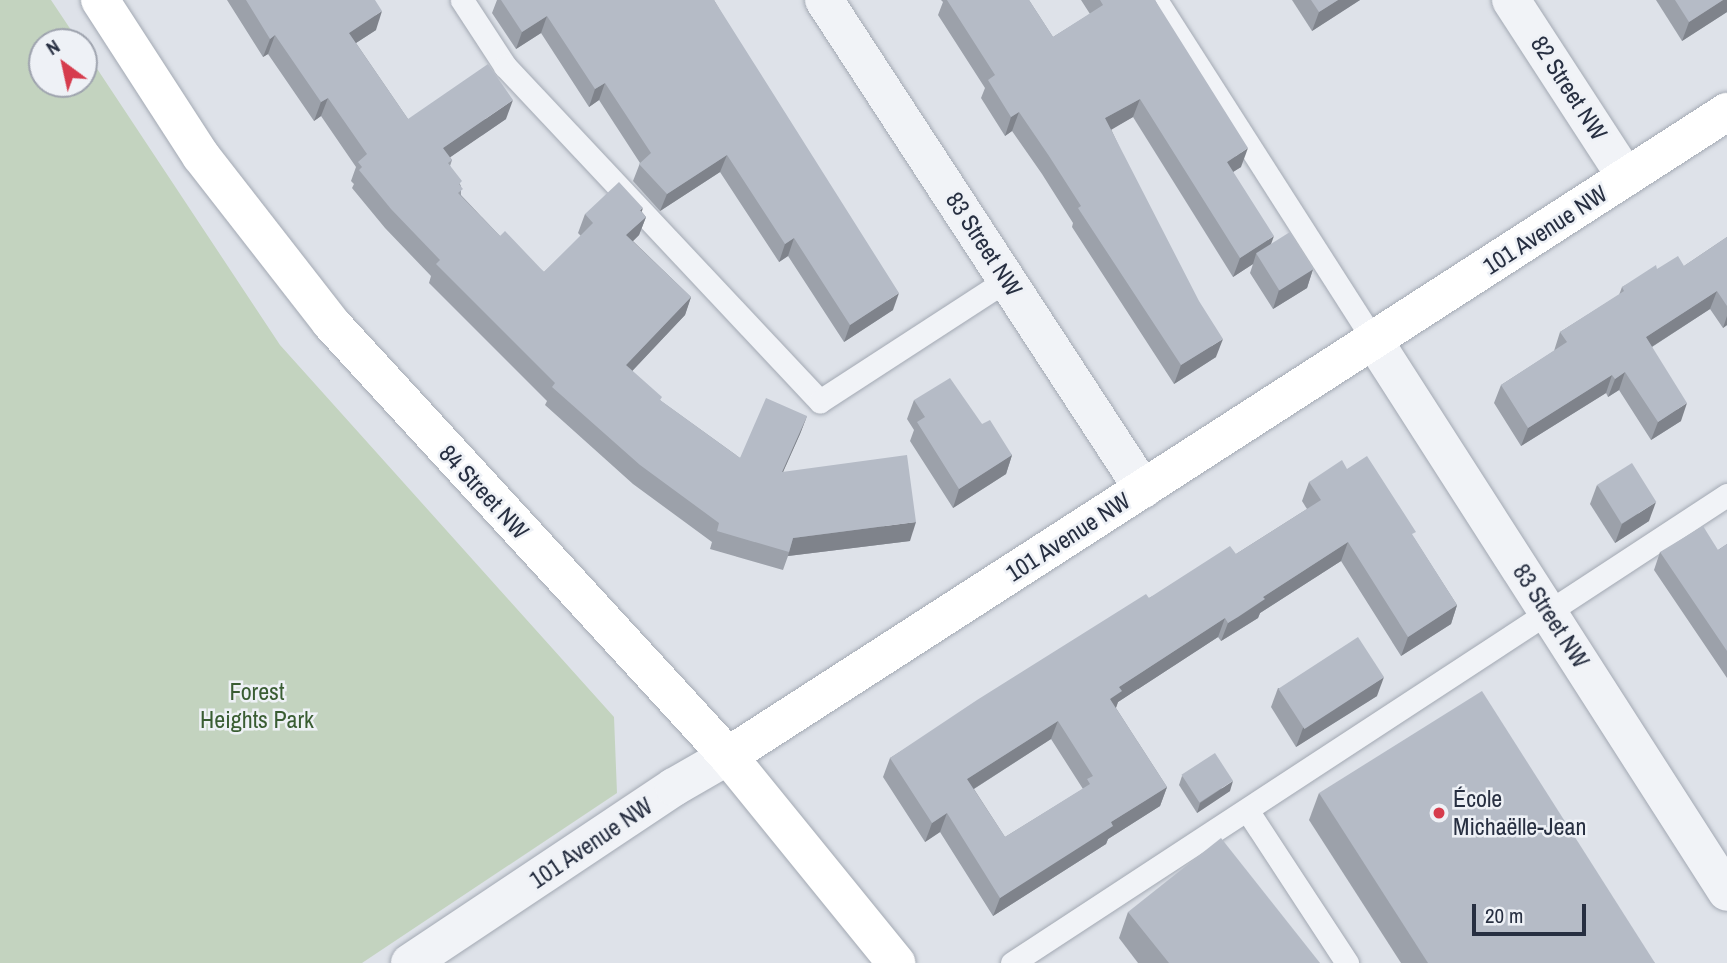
<!DOCTYPE html>
<meta charset="utf-8">
<style>
body{margin:0}
#map{position:relative;width:1727px;height:963px;overflow:hidden;background:#dee2e9;font-family:"Archivo Narrow",sans-serif}
div>[style]{position:absolute}
[style*='--x']{left:calc(var(--x)*1px);top:calc(var(--y)*1px);width:calc(var(--w)*1px);rotate:calc(var(--a)*1deg)}
.green>*{inset:0;background:#c3d3bf}
.roads{filter:drop-shadow(0 0 2px #a3a9b3) drop-shadow(0 0 2px #a3a9b3)}
.lane>*{height:23px;margin:-11.5px;padding:0 11.5px;transform-origin:11.5px;border-radius:11.5px;background:#f1f3f7}
.street>*{height:38px;margin:-19px;padding:0 19px;transform-origin:19px;border-radius:19px;background:#f1f3f7}
.secondary>*{height:38px;margin:-19px;padding:0 19px;transform-origin:19px;border-radius:19px;background:#fff}
.wall>*{inset:0;background:#9ca1aa}
.shaded-wall>*{inset:0;background:#7f838b}
.building>*{inset:0;background:#b5bbc6;transform-origin:0 0}
.dots>*{width:19px;height:19px;translate:-50% -50%;box-sizing:border-box;border:4px solid #eef1f6;border-radius:50%}
span{translate:-50% -50%;white-space:nowrap;text-align:center;line-height:1.15;-webkit-text-stroke:5px #eef1f6;paint-order:stroke}
.street-label{font-size:24px;color:#272f41}
.park-label{font-size:24px;color:#3a5d33}
.poi-label{font-size:24px;color:#272f41}
.left{translate:0 -50%;text-align:left}
.north{position:absolute;left:28px;top:28px;width:70px;height:70px;box-sizing:border-box;background:#eef1f6;border:2px solid #9ea3ae;border-radius:50%;rotate:327deg;font-size:19px;font-weight:700;line-height:28px;text-align:center;color:#272f41}
.north::after{content:'';display:block;margin:auto;width:24px;height:32px;background:#d63c4d;clip-path:polygon(50% 0,100% 100%,50% 72%,0 100%)}
.scale{position:absolute;left:1472px;top:904px;width:114px;height:32px;box-sizing:border-box;border:4px solid #272f41;border-top:0;padding-left:9px;font-size:21px;line-height:24px;white-space:nowrap;color:#272f41;-webkit-text-stroke:5px #eef1f6;paint-order:stroke}
</style>
<div id="map">
<div class="green">
<i style="clip-path:polygon(0 0,51px 0,79px 42px,42px 42px,42px 84px,84px 84px,84px 49px,280px 345px,614px 717px,617px 793px,362px 963px,0 963px)"></i>
</div>
<div class="roads">
<div class="lane">
<i style="--x:462;--y:0;--w:79;--a:56.9"></i>
<i style="--x:505;--y:66;--w:460;--a:46.8"></i>
<i style="--x:820;--y:401;--w:224;--a:-33"></i>
<i style="--x:1156;--y:0;--w:405;--a:57.4"></i>
<i style="--x:1247;--y:810;--w:183;--a:56.8"></i>
<i style="--x:1012;--y:963;--w:855;--a:-33.21"></i>
</div>
<div class="street">
<i style="--x:824;--y:0;--w:584;--a:56.88"></i>
<i style="--x:1511;--y:0;--w:211;--a:57"></i>
<i style="--x:1374;--y:341;--w:654;--a:57.35"></i>
<i style="--x:410;--y:963;--w:317;--a:-33.7"></i>
<i style="--x:674;--y:787;--w:62;--a:-29.9"></i>
</div>
<div class="secondary">
<i style="--x:100;--y:0;--w:186;--a:57.1"></i>
<i style="--x:201;--y:156;--w:210;--a:52.1"></i>
<i style="--x:330;--y:322;--w:589;--a:47.48"></i>
<i style="--x:728;--y:756;--w:267;--a:50.9"></i>
<i style="--x:728;--y:756;--w:1189;--a:-32.81"></i>
</div>
</div>
<div class="wall">
<i style="clip-path:polygon(227px 0,375px 0,376px 30px,356px 43px,408px 119px,506px 119px,450px 157px,452px 160px,450px 166px,461px 186px,461px 195px,500px 236px,544px 272px,581px 236px,578px 233px,585px 214px,642px 212px,646px 217px,639px 235px,633px 241px,691px 297px,685px 315px,632px 371px,661px 401px,740px 458px,807px 416px,800px 434px,783px 472px,910px 541px,788px 556px,783px 570px,710px 549px,712px 542px,633px 484px,545px 405px,547px 401px,429px 283px,431px 276px,385px 228px,352px 188px,354px 184px,351px 181px,356px 167px,321px 116px,314px 121px,268px 54px,263px 57px)"></i>
<i style="clip-path:polygon(497px 0,714px 0,893px 310px,844px 342px,788px 256px,779px 262px,720px 172px,660px 211px,633px 181px,640px 163px,599px 100px,589px 107px,541px 33px,516px 49px,492px 13px)"></i>
<i style="clip-path:polygon(941px 0,1029px 0,1053px 37px,1090px 14px,1081px 0,1155px 0,1241px 167px,1233px 172px,1271px 245px,1313px 269px,1307px 288px,1273px 309px,1250px 273px,1253px 264px,1233px 277px,1133px 117px,1111px 129px,1216px 357px,1174px 384px,1072px 227px,1073px 223px,1042px 174px,1012px 131px,1005px 136px,981px 98px,985px 88px,938px 15px,943px 2px)"></i>
<i style="clip-path:polygon(1292px 0,1360px 0,1312px 31px)"></i>
<i style="clip-path:polygon(1656px 0,1727px 0,1727px 12px,1682px 41px)"></i>
<i style="clip-path:polygon(1727px 237px,1727px 325px,1723px 328px,1710px 309px,1652px 347px,1681px 421px,1651px 440px,1619px 390px,1608px 397px,1606px 393px,1521px 446px,1494px 403px,1501px 385px,1554px 351px,1560px 332px,1619px 295px,1622px 287px,1657px 269px,1684px 266px)"></i>
<i style="clip-path:polygon(914px 400px,982px 424px,1012px 455px,1006px 474px,953px 508px,910px 441px,914px 430px,907px 419px)"></i>
<i style="clip-path:polygon(evenodd,1347px 469px,1414px 538px,1457px 605px,1451px 624px,1401px 656px,1341px 561px,1260px 613px,1258px 618px,1231px 635px,1221px 641px,1218px 637px,1118px 702px,1116px 708px,1167px 787px,1160px 806px,1108px 839px,1106px 844px,993px 916px,940px 832px,925px 842px,883px 777px,890px 758px,1149px 598px,1236px 554px,1307px 509px,1302px 501px,1309px 482px,1347px 469px,1051px 739px,1083px 789px,1005px 837px,974px 789px,1051px 739px)"></i>
<i style="clip-path:polygon(1597px 485px,1649px 521px,1615px 543px,1590px 504px)"></i>
<i style="clip-path:polygon(1727px 544px,1727px 678px,1654px 570px,1660px 552px,1718px 550px)"></i>
<i style="clip-path:polygon(1278px 688px,1377px 696px,1296px 747px,1271px 707px)"></i>
<i style="clip-path:polygon(1182px 776px,1230px 791px,1197px 813px,1179px 785px)"></i>
<i style="clip-path:polygon(1319px 793px,1655px 963px,1401px 963px,1309px 820px)"></i>
<i style="clip-path:polygon(1128px 912px,1320px 963px,1138px 963px,1119px 938px)"></i>
</div>
<div class="shaded-wall">
<i style="clip-path:polygon(1338px 0,1360px 0,1312px 31px,1319px 12px)"></i>
<i style="clip-path:polygon(1723px 0,1727px 0,1727px 12px,1682px 41px,1689px 22px)"></i>
<i style="clip-path:polygon(382px 11px,376px 30px,342px 52px,349px 33px)"></i>
<i style="clip-path:polygon(547px 16px,541px 33px,516px 49px,522px 32px)"></i>
<i style="clip-path:polygon(275px 35px,268px 54px,263px 57px,270px 39px)"></i>
<i style="clip-path:polygon(605px 83px,599px 100px,589px 107px,595px 89px)"></i>
<i style="clip-path:polygon(328px 98px,321px 116px,314px 121px,321px 102px)"></i>
<i style="clip-path:polygon(1140px 99px,1133px 117px,1099px 137px,1105px 118px)"></i>
<i style="clip-path:polygon(513px 100px,506px 119px,436px 167px,443px 148px)"></i>
<i style="clip-path:polygon(1019px 112px,1012px 131px,1005px 136px,1011px 117px)"></i>
<i style="clip-path:polygon(1248px 148px,1241px 167px,1220px 180px,1227px 162px)"></i>
<i style="clip-path:polygon(727px 155px,720px 172px,660px 211px,667px 194px)"></i>
<i style="clip-path:polygon(643px 208px,637px 225px,646px 217px,639px 235px,620px 254px,626px 235px,640px 210px)"></i>
<i style="clip-path:polygon(1274px 236px,1267px 255px,1256px 254px,1253px 264px,1233px 277px,1240px 258px)"></i>
<i style="clip-path:polygon(794px 238px,788px 256px,779px 262px,785px 244px)"></i>
<i style="clip-path:polygon(1313px 269px,1307px 288px,1273px 309px,1279px 290px)"></i>
<i style="clip-path:polygon(1717px 291px,1710px 309px,1639px 355px,1646px 337px)"></i>
<i style="clip-path:polygon(899px 293px,893px 310px,844px 342px,850px 325px)"></i>
<i style="clip-path:polygon(691px 297px,685px 315px,620px 384px,626px 365px)"></i>
<i style="clip-path:polygon(1727px 316px,1727px 325px,1723px 328px)"></i>
<i style="clip-path:polygon(1223px 339px,1216px 357px,1174px 384px,1181px 365px)"></i>
<i style="clip-path:polygon(1625px 372px,1619px 390px,1608px 397px,1615px 379px)"></i>
<i style="clip-path:polygon(1612px 375px,1606px 393px,1521px 446px,1528px 428px)"></i>
<i style="clip-path:polygon(1687px 403px,1681px 421px,1651px 440px,1658px 422px)"></i>
<i style="clip-path:polygon(807px 416px,800px 434px,775px 490px,782px 472px)"></i>
<i style="clip-path:polygon(1012px 455px,1006px 474px,953px 508px,959px 489px)"></i>
<i style="clip-path:polygon(1656px 502px,1649px 521px,1615px 543px,1622px 524px)"></i>
<i style="clip-path:polygon(916px 522px,910px 541px,788px 556px,793px 538px)"></i>
<i style="clip-path:polygon(1348px 542px,1341px 561px,1260px 613px,1258px 618px,1221px 641px,1228px 623px,1263px 597px)"></i>
<i style="clip-path:polygon(1457px 605px,1451px 624px,1401px 656px,1408px 637px)"></i>
<i style="clip-path:polygon(1225px 618px,1218px 637px,1118px 702px,1115px 710px,1110px 699px,1119px 687px)"></i>
<i style="clip-path:polygon(1384px 677px,1377px 696px,1296px 747px,1303px 728px)"></i>
<i style="clip-path:polygon(1058px 721px,1051px 739px,961px 797px,967px 779px)"></i>
<i style="clip-path:polygon(1233px 781px,1230px 791px,1197px 813px,1200px 803px)"></i>
<i style="clip-path:polygon(1167px 787px,1160px 806px,1108px 839px,1106px 844px,993px 916px,1000px 898px,1111px 822px)"></i>
<i style="clip-path:polygon(947px 813px,940px 832px,925px 842px,932px 823px)"></i>
</div>
<div class="building">
<i style="clip-path:polygon(246px 0,375px 0,382px 11px,349px 33px,408px 119px,488px 64px,513px 100px,443px 148px,452px 160px,448px 163px,462px 181px,459px 184px,463px 189px,458px 193px,500px 236px,505px 231px,544px 272px,593px 223px,585px 214px,619px 182px,643px 208px,640px 210px,646px 217px,626px 235px,691px 297px,626px 365px,662px 397px,660px 400px,740px 458px,766px 398px,807px 416px,782px 472px,907px 455px,916px 522px,793px 538px,789px 552px,717px 531px,719px 523px,640px 465px,552px 387px,555px 383px,436px 264px,440px 260px,391px 209px,359px 170px,362px 167px,358px 162px,367px 154px,328px 98px,321px 102px,275px 35px,270px 39px)"></i>
<i style="clip-path:polygon(501px 0,714px 0,899px 293px,850px 325px,794px 238px,785px 244px,727px 155px,667px 194px,639px 164px,651px 153px,605px 83px,595px 89px,547px 16px,522px 32px)"></i>
<i style="clip-path:polygon(947px 0,1029px 0,1053px 37px,1103px 5px,1100px 0,1155px 0,1248px 148px,1227px 162px,1274px 236px,1240px 258px,1140px 99px,1105px 118px,1199px 301px,1223px 339px,1181px 365px,1078px 208px,1081px 206px,1049px 156px,1019px 112px,1011px 117px,988px 80px,995px 75px)"></i>
<i style="clip-path:polygon(1311px 0,1338px 0,1319px 12px)"></i>
<i style="clip-path:polygon(1675px 0,1723px 0,1689px 22px)"></i>
<i style="left:1290px;top:232px;width:44px;height:40px;rotate:58deg"></i>
<i style="clip-path:polygon(1727px 237px,1727px 306px,1717px 291px,1646px 337px,1687px 403px,1658px 422px,1625px 372px,1615px 379px,1612px 375px,1528px 428px,1501px 385px,1567px 342px,1560px 332px,1624px 291px,1622px 287px,1656px 265px,1657px 269px,1678px 256px,1684px 266px)"></i>
<i style="clip-path:polygon(950px 378px,982px 424px,990px 420px,1012px 455px,959px 489px,917px 422px,925px 417px,914px 400px)"></i>
<i style="clip-path:polygon(evenodd,1367px 456px,1416px 532px,1412px 534px,1457px 605px,1408px 637px,1348px 542px,1263px 597px,1265px 599px,1238px 617px,1228px 623px,1225px 618px,1119px 687px,1122px 691px,1110px 699px,1167px 787px,1111px 822px,1113px 826px,1000px 898px,947px 813px,932px 823px,890px 758px,977px 700px,1146px 594px,1149px 598px,1230px 546px,1236px 554px,1321px 500px,1309px 482px,1342px 460px,1347px 469px,1367px 456px,1058px 721px,1093px 776px,1087px 779px,1090px 784px,1005px 837px,967px 779px,1058px 721px)"></i>
<i style="left:1632px;top:463px;width:46px;height:41px;rotate:58deg"></i>
<i style="clip-path:polygon(1703px 526px,1718px 550px,1727px 544px,1727px 651px,1660px 552px)"></i>
<i style="left:1358px;top:637px;width:48px;height:95px;rotate:57deg"></i>
<i style="clip-path:polygon(1482px 691px,1655px 963px,1428px 963px,1319px 793px)"></i>
<i style="left:1215px;top:753px;width:33px;height:40px;rotate:57deg"></i>
<i style="clip-path:polygon(1221px 838px,1320px 963px,1169px 963px,1128px 912px)"></i>
</div>
<div class="dots">
<i style="left:1439px;top:813px;background:#d63c4d"></i>
</div>
<div class="street-label">
<span style="left:1569px;top:88px;rotate:57deg">82 Street NW</span>
<span style="left:1545px;top:230px;rotate:-33deg">101 Avenue NW</span>
<span style="left:984px;top:244px;rotate:57deg">83 Street NW</span>
<span style="left:484px;top:492px;rotate:47deg">84 Street NW</span>
<span style="left:1068px;top:537px;rotate:-33deg">101 Avenue NW</span>
<span style="left:1551px;top:616px;rotate:57deg">83 Street NW</span>
<span style="left:591px;top:843px;rotate:-34deg">101 Avenue NW</span>
</div>
<div class="park-label">
<span style="left:257px;top:706px">Forest<br>Heights Park</span>
</div>
<div class="poi-label">
<span class="left" style="left:1453px;top:813px">École<br>Michaëlle-Jean</span>
</div>
<div class="north">N</div>
<div class="scale">20 m</div>
</div>
